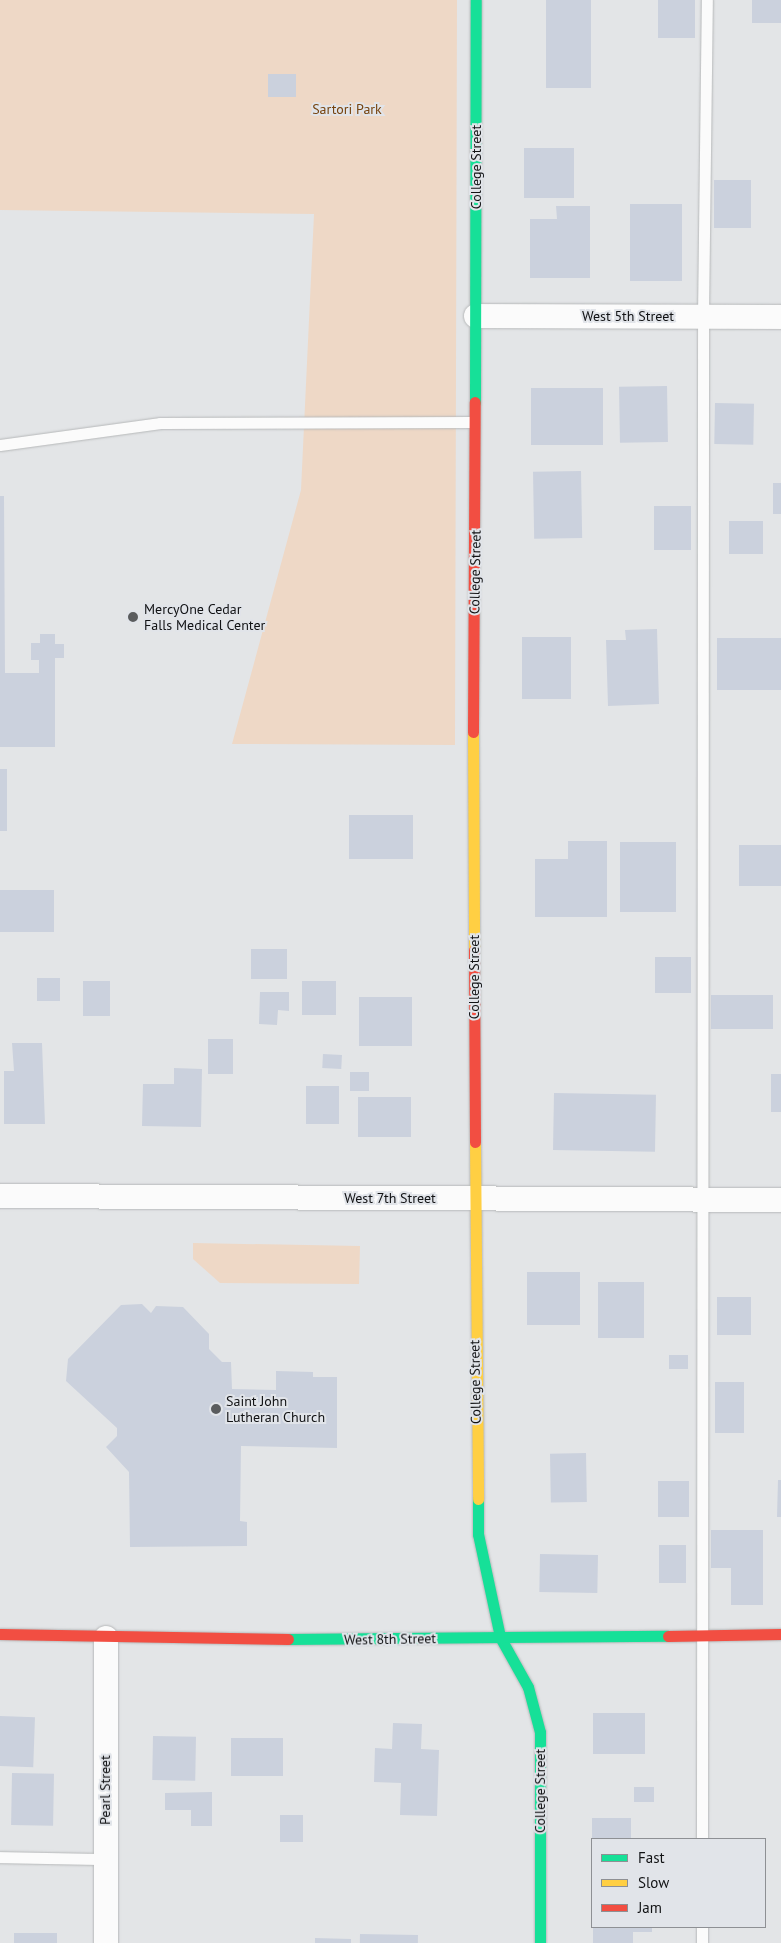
<!DOCTYPE html>
<style>
body{margin:0}
#map{position:relative;width:781px;height:1943px;overflow:hidden;background:#e3e5e7;font-family:"PT Sans",sans-serif}
div>[style]{position:absolute}
[style*='--x']{left:calc(var(--x)*1px);top:calc(var(--y)*1px);width:calc(var(--w)*1px);rotate:calc(var(--a)*1deg)}
.green>*{inset:0;background:#eed8c6}
.building>*{inset:0;background:#cbd1dd;transform-origin:0 0}
.roads{filter:drop-shadow(0 0 1px #b6b8b9) drop-shadow(0 0 1px #b6b8b9)}
.lane>*{height:11px;margin:-5.5px;padding:0 5.5px;transform-origin:5.5px;border-radius:5.5px;background:#fbfbfb}
.street>*{height:24px;margin:-12px;padding:0 12px;transform-origin:12px;border-radius:12px;background:#fbfbfb}
.fast>*{height:11px;margin:-5.5px;padding:0 5.5px;transform-origin:5.5px;border-radius:5.5px;background:#16e098}
.slow>*{height:11px;margin:-5.5px;padding:0 5.5px;transform-origin:5.5px;border-radius:5.5px;background:#ffcf43}
.jam>*{height:11px;margin:-5.5px;padding:0 5.5px;transform-origin:5.5px;border-radius:5.5px;background:#f24e42}
.dots>*{width:14px;height:14px;translate:-50% -50%;box-sizing:border-box;border:2px solid #e1e4e9;border-radius:50%}
span{translate:-50% -50%;white-space:nowrap;text-align:center;line-height:1.15;-webkit-text-stroke:4px #e1e4e9;paint-order:stroke}
.park-label{font-size:14px;color:#76430e}
.street-label{font-size:14px;color:#111214}
.poi-label{font-size:14px;color:#111214}
.left{translate:0 -50%;text-align:left}
.legend{position:absolute;left:591px;top:1838px;width:175px;height:90px;box-sizing:border-box;background:#e1e4e9;border:1px solid #8e9094;margin:0;padding:6px 9px;list-style:none;font-size:15px;color:#111214}
.legend li{display:flex;align-items:center;gap:10px;height:25px}
.legend b{width:25px;border:1px solid #8e9094}
</style>
<div id="map">
<div class="green">
<i style="clip-path:polygon(0 0,457px 0,455px 745px,232px 744px,301px 490px,314px 214px,0 210px)"></i>
<i style="clip-path:polygon(193px 1243px,360px 1246px,359px 1284px,220px 1283px,193px 1259px)"></i>
</div>
<div class="building">
<i style="left:546px;top:0;width:45px;height:88px"></i>
<i style="left:658px;top:0;width:37px;height:38px"></i>
<i style="left:752px;top:0;width:29px;height:23px"></i>
<i style="left:296px;top:74px;width:23px;height:28px;rotate:90deg"></i>
<i style="left:524px;top:148px;width:50px;height:50px"></i>
<i style="left:714px;top:180px;width:37px;height:48px"></i>
<i style="left:682px;top:204px;width:77px;height:52px;rotate:90deg"></i>
<i style="clip-path:polygon(556px 206px,590px 206px,590px 278px,530px 278px,530px 219px,557px 219px)"></i>
<i style="left:667px;top:386px;width:56px;height:48px;rotate:89deg"></i>
<i style="left:531px;top:388px;width:72px;height:57px"></i>
<i style="left:715px;top:403px;width:39px;height:41px;rotate:1deg"></i>
<i style="left:581px;top:471px;width:67px;height:48px;rotate:89deg"></i>
<i style="left:773px;top:483px;width:8px;height:31px"></i>
<i style="clip-path:polygon(0 496px,4px 496px,5px 673px,39px 673px,39px 660px,31px 660px,31px 643px,40px 643px,40px 634px,55px 634px,55px 644px,64px 644px,64px 658px,55px 658px,55px 747px,0 747px)"></i>
<i style="left:654px;top:506px;width:37px;height:44px"></i>
<i style="left:729px;top:521px;width:34px;height:33px"></i>
<i style="clip-path:polygon(657px 629px,659px 704px,608px 706px,606px 640px,626px 640px,625px 630px)"></i>
<i style="left:522px;top:637px;width:49px;height:62px"></i>
<i style="left:717px;top:638px;width:64px;height:52px"></i>
<i style="left:0;top:769px;width:7px;height:62px"></i>
<i style="left:349px;top:815px;width:64px;height:44px"></i>
<i style="clip-path:polygon(568px 841px,607px 841px,607px 917px,535px 917px,535px 859px,568px 859px)"></i>
<i style="left:620px;top:842px;width:56px;height:70px"></i>
<i style="left:739px;top:845px;width:42px;height:41px"></i>
<i style="left:0;top:890px;width:54px;height:42px"></i>
<i style="left:251px;top:949px;width:36px;height:30px"></i>
<i style="left:655px;top:957px;width:36px;height:36px"></i>
<i style="left:37px;top:978px;width:23px;height:23px"></i>
<i style="left:83px;top:981px;width:27px;height:35px"></i>
<i style="left:302px;top:981px;width:34px;height:34px"></i>
<i style="clip-path:polygon(260px 992px,289px 992px,289px 1011px,278px 1010px,277px 1025px,259px 1024px)"></i>
<i style="left:711px;top:995px;width:62px;height:34px"></i>
<i style="left:359px;top:997px;width:53px;height:49px"></i>
<i style="left:208px;top:1039px;width:25px;height:35px"></i>
<i style="clip-path:polygon(12px 1043px,42px 1043px,45px 1124px,4px 1124px,4px 1071px,14px 1071px)"></i>
<i style="left:323px;top:1054px;width:19px;height:14px;rotate:3deg"></i>
<i style="clip-path:polygon(174px 1068px,202px 1069px,201px 1127px,142px 1126px,143px 1084px,174px 1084px)"></i>
<i style="left:369px;top:1072px;width:19px;height:19px;rotate:90deg"></i>
<i style="left:781px;top:1074px;width:38px;height:10px;rotate:90deg"></i>
<i style="left:306px;top:1086px;width:33px;height:38px"></i>
<i style="left:554px;top:1093px;width:102px;height:57px;rotate:1deg"></i>
<i style="left:358px;top:1097px;width:53px;height:40px"></i>
<i style="left:527px;top:1272px;width:53px;height:53px"></i>
<i style="left:598px;top:1282px;width:46px;height:56px"></i>
<i style="left:717px;top:1297px;width:34px;height:38px"></i>
<i style="clip-path:polygon(142px 1304px,151px 1313px,156px 1306px,183px 1307px,209px 1334px,209px 1349px,222px 1362px,231px 1362px,232px 1389px,276px 1390px,276px 1371px,313px 1372px,313px 1377px,337px 1377px,337px 1448px,241px 1446px,240px 1521px,247px 1522px,247px 1546px,130px 1547px,129px 1472px,106px 1447px,117px 1436px,117px 1428px,66px 1381px,68px 1359px,121px 1305px)"></i>
<i style="left:669px;top:1355px;width:19px;height:14px"></i>
<i style="left:715px;top:1382px;width:29px;height:51px"></i>
<i style="left:586px;top:1453px;width:49px;height:36px;rotate:89deg"></i>
<i style="clip-path:polygon(778px 1480px,781px 1480px,781px 1517px,777px 1517px)"></i>
<i style="left:658px;top:1481px;width:31px;height:36px"></i>
<i style="clip-path:polygon(711px 1530px,763px 1530px,763px 1605px,731px 1605px,731px 1568px,711px 1568px)"></i>
<i style="left:659px;top:1545px;width:27px;height:38px"></i>
<i style="left:540px;top:1554px;width:58px;height:38px;rotate:1deg"></i>
<i style="left:645px;top:1713px;width:41px;height:52px;rotate:90deg"></i>
<i style="left:0;top:1716px;width:35px;height:50px;rotate:2deg"></i>
<i style="clip-path:polygon(393px 1723px,422px 1724px,421px 1749px,439px 1750px,437px 1816px,400px 1815px,401px 1783px,374px 1782px,375px 1748px,392px 1749px)"></i>
<i style="left:153px;top:1736px;width:43px;height:44px;rotate:1deg"></i>
<i style="left:231px;top:1738px;width:52px;height:38px"></i>
<i style="left:12px;top:1773px;width:42px;height:52px;rotate:1deg"></i>
<i style="left:634px;top:1787px;width:20px;height:15px"></i>
<i style="clip-path:polygon(212px 1792px,212px 1826px,191px 1826px,191px 1810px,165px 1810px,165px 1793px)"></i>
<i style="left:280px;top:1815px;width:23px;height:27px"></i>
<i style="left:592px;top:1818px;width:39px;height:21px"></i>
<i style="clip-path:polygon(593px 1927px,652px 1927px,652px 1932px,633px 1932px,633px 1943px,593px 1943px)"></i>
<i style="left:14px;top:1933px;width:43px;height:10px"></i>
<i style="left:360px;top:1934px;width:58px;height:9px;rotate:1deg"></i>
<i style="clip-path:polygon(315px 1938px,351px 1939px,351px 1943px,315px 1943px)"></i>
</div>
<div class="roads">
<div class="lane">
<i style="--x:0;--y:445;--w:162;--a:-7.8"></i>
<i style="--x:160;--y:423;--w:314;--a:-0.2"></i>
<i style="--x:702;--y:1839;--w:1523;--a:-89.96"></i>
<i style="--x:703;--y:316;--w:316;--a:-89.3"></i>
<i style="--x:0;--y:1857;--w:106;--a:1.1"></i>
<i style="--x:702;--y:1927;--w:16;--a:90"></i>
</div>
<div class="street">
<i style="--x:476;--y:316;--w:305;--a:0.2"></i>
<i style="--x:0;--y:1196;--w:781;--a:0.29"></i>
<i style="--x:106;--y:1943;--w:305;--a:-90"></i>
</div>
<div class="fast">
<i style="--x:475;--y:402;--w:402;--a:-89.9"></i>
<i style="--x:478;--y:1499;--w:35;--a:90"></i>
<i style="--x:478;--y:1534;--w:105;--a:77.9"></i>
<i style="--x:500;--y:1637;--w:57;--a:60.8"></i>
<i style="--x:528;--y:1687;--w:47;--a:75.1"></i>
<i style="--x:540;--y:1732;--w:211;--a:90"></i>
<i style="--x:288;--y:1639;--w:380;--a:-0.5"></i>
</div>
<div class="slow">
<i style="--x:473;--y:732;--w:218;--a:89.7"></i>
<i style="--x:475;--y:1142;--w:357;--a:89.5"></i>
</div>
<div class="jam">
<i style="--x:473;--y:732;--w:330;--a:-89.7"></i>
<i style="--x:474;--y:950;--w:192;--a:89.7"></i>
<i style="--x:0;--y:1634;--w:288;--a:1"></i>
<i style="--x:668;--y:1636;--w:113;--a:-1"></i>
</div>
</div>
<div class="dots">
<i style="left:133px;top:617px;background:#5a5c5e"></i>
<i style="left:216px;top:1409px;background:#5a5c5e"></i>
</div>
<div class="park-label">
<span style="left:347px;top:109px">Sartori Park</span>
</div>
<div class="street-label">
<span style="left:476px;top:167px;rotate:-90deg">College Street</span>
<span style="left:628px;top:316px">West 5th Street</span>
<span style="left:475px;top:572px;rotate:-89deg">College Street</span>
<span style="left:474px;top:977px;rotate:-90deg">College Street</span>
<span style="left:390px;top:1198px">West 7th Street</span>
<span style="left:475px;top:1382px;rotate:-91deg">College Street</span>
<span style="left:390px;top:1639px;rotate:-1deg">West 8th Street</span>
<span style="left:105px;top:1790px;rotate:-90deg">Pearl Street</span>
<span style="left:540px;top:1791px;rotate:-90deg">College Street</span>
</div>
<div class="poi-label">
<span class="left" style="left:144px;top:617px">MercyOne Cedar<br>Falls Medical Center</span>
<span class="left" style="left:226px;top:1409px">Saint John<br>Lutheran Church</span>
</div>
<ul class="legend">
<li><b style="height:6px;background:#16e098"></b>Fast</li>
<li><b style="height:6px;background:#ffcf43"></b>Slow</li>
<li><b style="height:6px;background:#f24e42"></b>Jam</li>
</ul>
</div>
